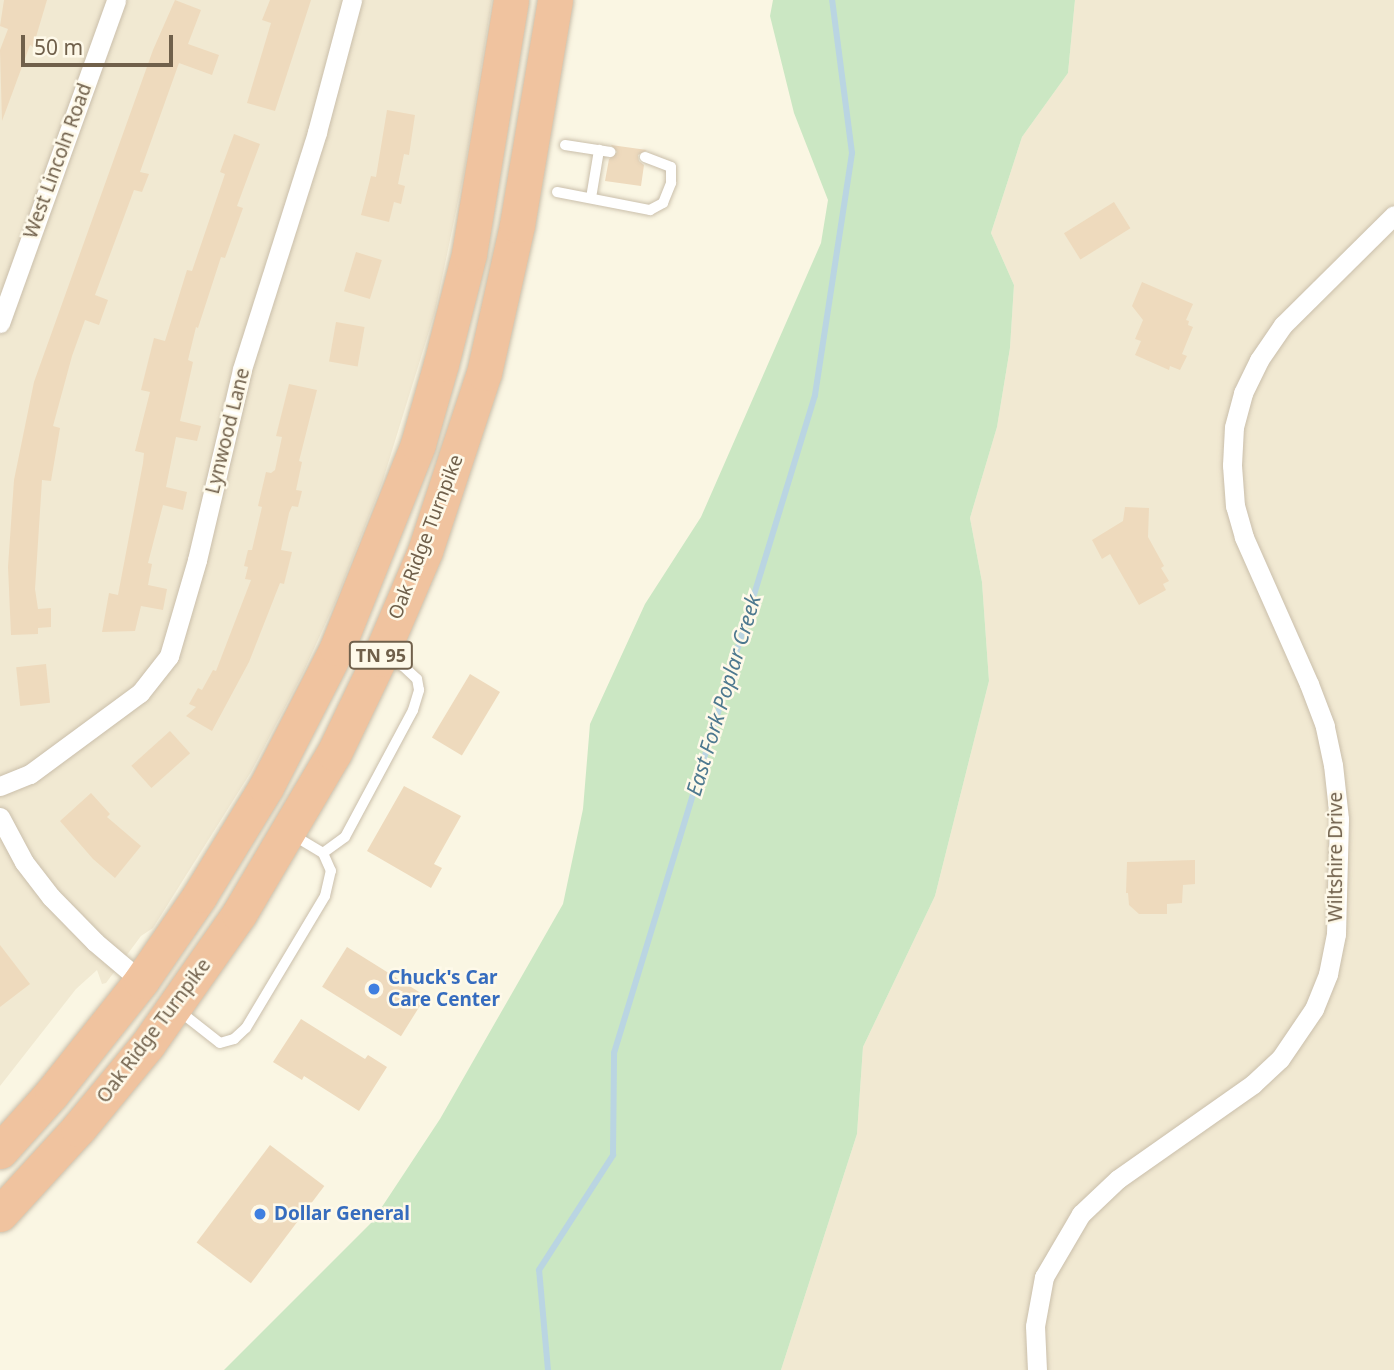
<!DOCTYPE html>
<style>
body{margin:0}
#map{position:relative;width:1394px;height:1370px;overflow:hidden;background:#faf6e3;font-family:"Noto Sans",sans-serif}
div>[style]{position:absolute}
[style*='--x']{left:calc(var(--x)*1px);top:calc(var(--y)*1px);width:calc(var(--w)*1px);rotate:calc(var(--a)*1deg)}
.residential>*{inset:0;background:#f1e9d2}
.green>*{inset:0;background:#cbe7c3}
.stream>*{height:6px;margin:-3px;padding:0 3px;transform-origin:3px;border-radius:3px;background:#bad5e2}
.building>*{inset:0;background:#eedabd;transform-origin:0 0}
.roads{filter:drop-shadow(0 0 2px #cabfab) drop-shadow(0 0 2px #cabfab)}
.lane>*{height:10px;margin:-5px;padding:0 5px;transform-origin:5px;border-radius:5px;background:#fff}
.street>*{height:19px;margin:-9.5px;padding:0 9.5px;transform-origin:9.5px;border-radius:9.5px;background:#fff}
.highway>*{height:35px;margin:-17.5px;padding:0 17.5px;transform-origin:17.5px;border-radius:17.5px;background:#f0c39f}
.dots>*{width:19px;height:19px;translate:-50% -50%;box-sizing:border-box;border:4px solid #fef9e9;border-radius:50%}
span{translate:-50% -50%;white-space:nowrap;text-align:center;line-height:1.15;-webkit-text-stroke:5px #fef9e9;paint-order:stroke}
.shield-label span{padding:2px 5px;background:#fef9e9;border:2px solid;border-radius:5px;-webkit-text-stroke-width:0}
.shield-label{font-size:18px;color:#70604b;font-weight:700}
.street-label{font-size:19px;color:#70604b}
.shop-label{font-size:19px;color:#366cbe;font-weight:700}
.left{translate:0 -50%;text-align:left}
.water-label{font-size:21px;color:#4d788f;font-style:italic}
.scale{position:absolute;left:21px;top:35px;width:152px;height:32px;box-sizing:border-box;border:4px solid #70604b;border-top:0;padding-left:9px;font-size:21px;line-height:24px;white-space:nowrap;color:#70604b;-webkit-text-stroke:5px #fef9e9;paint-order:stroke}
</style>
<div id="map">
<div class="residential">
<i style="clip-path:polygon(0 0,492px 0,464px 173px,435px 312px,382px 483px,337px 598px,302px 675px,251px 772px,153px 928px,141px 936px,106px 983px,102px 984px,97px 970px,76px 989px,0 1086px)"></i>
<i style="clip-path:polygon(1075px 0,1394px 0,1394px 1370px,781px 1370px,857px 1134px,863px 1047px,935px 896px,989px 681px,982px 582px,970px 518px,997px 427px,1010px 348px,1014px 285px,991px 233px,1022px 137px,1068px 73px)"></i>
</div>
<div class="green">
<i style="clip-path:polygon(773px 0,1075px 0,1068px 73px,1022px 137px,991px 233px,1014px 285px,1010px 348px,997px 427px,970px 518px,982px 582px,989px 681px,935px 896px,863px 1047px,857px 1134px,781px 1370px,224px 1370px,372px 1222px,440px 1119px,563px 904px,583px 809px,590px 724px,645px 604px,701px 517px,821px 243px,828px 200px,794px 113px,770px 16px)"></i>
</div>
<div class="stream">
<i style="--x:548;--y:1370;--w:100;--a:-95.1"></i>
<i style="--x:539;--y:1270;--w:137;--a:-57.2"></i>
<i style="--x:613;--y:1155;--w:102;--a:-89.4"></i>
<i style="--x:614;--y:1053;--w:688;--a:-73.01"></i>
<i style="--x:815;--y:395;--w:245;--a:-81.3"></i>
<i style="--x:852;--y:153;--w:154;--a:-97.4"></i>
</div>
<div class="building">
<i style="clip-path:polygon(4px 0,47px 0,33px 47px,30px 45px,2px 121px,0 50px,8px 29px,0 26px)"></i>
<i style="clip-path:polygon(175px 0,201px 10px,188px 44px,219px 55px,212px 75px,179px 63px,140px 172px,149px 174px,142px 192px,134px 190px,95px 295px,108px 300px,99px 325px,85px 320px,72px 356px,53px 426px,60px 428px,51px 481px,42px 480px,35px 589px,38px 609px,51px 608px,51px 627px,38px 628px,38px 634px,11px 635px,8px 567px,14px 480px,34px 382px,153px 50px)"></i>
<i style="clip-path:polygon(270px 0,311px 0,275px 111px,247px 103px,271px 23px,262px 20px)"></i>
<i style="clip-path:polygon(387px 110px,415px 115px,409px 155px,404px 154px,398px 184px,405px 186px,401px 204px,394px 202px,389px 222px,361px 215px,371px 176px,376px 177px)"></i>
<i style="clip-path:polygon(234px 134px,260px 144px,237px 206px,243px 208px,225px 258px,221px 257px,198px 328px,196px 327px,188px 360px,193px 362px,180px 421px,201px 426px,197px 441px,176px 437px,166px 487px,187px 492px,183px 510px,163px 505px,148px 563px,152px 564px,148px 585px,167px 589px,163px 610px,141px 606px,135px 631px,102px 632px,109px 593px,118px 595px,143px 463px,144px 453px,135px 451px,150px 392px,141px 390px,154px 338px,165px 341px,187px 270px,192px 271px,225px 174px,220px 172px)"></i>
<i style="clip-path:polygon(611px 145px,647px 150px,638px 155px,639px 161px,644px 165px,641px 186px,605px 181px,609px 159px,617px 152px)"></i>
<i style="left:1114px;top:202px;width:31px;height:59px;rotate:58deg"></i>
<i style="left:356px;top:252px;width:27px;height:41px;rotate:17deg"></i>
<i style="clip-path:polygon(1142px 282px,1193px 304px,1186px 320px,1189px 321px,1188px 325px,1193px 327px,1182px 354px,1187px 356px,1180px 370px,1170px 366px,1169px 370px,1135px 355px,1141px 341px,1135px 339px,1143px 320px,1132px 306px)"></i>
<i style="left:336px;top:322px;width:29px;height:40px;rotate:10deg"></i>
<i style="clip-path:polygon(289px 384px,317px 390px,299px 461px,302px 462px,296px 490px,302px 491px,298px 507px,292px 506px,289px 513px,281px 550px,292px 552px,284px 584px,280px 583px,249px 662px,212px 731px,186px 716px,196px 707px,189px 704px,198px 688px,202px 690px,213px 670px,216px 671px,251px 580px,245px 579px,248px 567px,244px 566px,248px 550px,252px 550px,262px 507px,258px 506px,266px 472px,271px 473px,275px 470px,282px 437px,276px 436px)"></i>
<i style="clip-path:polygon(1125px 507px,1149px 508px,1148px 537px,1164px 566px,1161px 568px,1169px 581px,1163px 584px,1166px 590px,1139px 605px,1110px 554px,1102px 559px,1092px 540px,1123px 521px)"></i>
<i style="left:46px;top:664px;width:39px;height:30px;rotate:84deg"></i>
<i style="left:470px;top:674px;width:35px;height:74px;rotate:31deg"></i>
<i style="left:170px;top:731px;width:30px;height:52px;rotate:48deg"></i>
<i style="clip-path:polygon(404px 786px,461px 816px,434px 864px,442px 868px,431px 888px,367px 851px)"></i>
<i style="clip-path:polygon(91px 793px,110px 814px,107px 817px,141px 846px,115px 878px,93px 859px,60px 821px)"></i>
<i style="clip-path:polygon(1195px 860px,1195px 884px,1183px 885px,1182px 903px,1167px 904px,1167px 914px,1139px 914px,1129px 905px,1128px 893px,1126px 893px,1127px 862px)"></i>
<i style="clip-path:polygon(0 945px,30px 984px,0 1007px)"></i>
<i style="left:347px;top:947px;width:93px;height:47px;rotate:32deg"></i>
<i style="clip-path:polygon(301px 1019px,365px 1059px,368px 1055px,387px 1067px,359px 1111px,304px 1076px,302px 1080px,273px 1062px)"></i>
<i style="left:270px;top:1145px;width:68px;height:122px;rotate:37deg"></i>
</div>
<div class="roads">
<div class="lane">
<i style="--x:565;--y:145;--w:46;--a:8.8"></i>
<i style="--x:557;--y:192;--w:95;--a:11"></i>
<i style="--x:650;--y:210;--w:15;--a:-28"></i>
<i style="--x:663;--y:203;--w:22;--a:-68"></i>
<i style="--x:671;--y:183;--w:16;--a:-90"></i>
<i style="--x:671;--y:167;--w:28;--a:-159"></i>
<i style="--x:591;--y:198;--w:49;--a:-80.5"></i>
<i style="--x:293;--y:835;--w:35;--a:31"></i>
<i style="--x:178;--y:1010;--w:53;--a:38.2"></i>
<i style="--x:220;--y:1043;--w:15;--a:-16"></i>
<i style="--x:234;--y:1039;--w:16;--a:-43"></i>
<i style="--x:246;--y:1028;--w:154;--a:-59.1"></i>
<i style="--x:325;--y:896;--w:26;--a:-77"></i>
<i style="--x:331;--y:871;--w:20;--a:-114"></i>
<i style="--x:323;--y:853;--w:27;--a:-36"></i>
<i style="--x:345;--y:837;--w:144;--a:-61.8"></i>
<i style="--x:413;--y:710;--w:21;--a:-73"></i>
<i style="--x:419;--y:690;--w:11;--a:-100"></i>
<i style="--x:417;--y:679;--w:19;--a:-137"></i>
<i style="--x:403;--y:666;--w:19;--a:-164"></i>
</div>
<div class="street">
<i style="--x:0;--y:323;--w:343;--a:-70.2"></i>
<i style="--x:0;--y:786;--w:32;--a:-22"></i>
<i style="--x:30;--y:774;--w:137;--a:-36.4"></i>
<i style="--x:140;--y:693;--w:47;--a:-51.9"></i>
<i style="--x:169;--y:656;--w:100;--a:-73.7"></i>
<i style="--x:197;--y:560;--w:196;--a:-76.7"></i>
<i style="--x:242;--y:369;--w:249;--a:-72.4"></i>
<i style="--x:317;--y:132;--w:137;--a:-75.1"></i>
<i style="--x:0;--y:817;--w:51;--a:61.9"></i>
<i style="--x:24;--y:862;--w:44;--a:52.4"></i>
<i style="--x:51;--y:897;--w:63;--a:45.6"></i>
<i style="--x:95;--y:942;--w:60;--a:40.3"></i>
<i style="--x:1037;--y:1370;--w:44;--a:-92.6"></i>
<i style="--x:1035;--y:1326;--w:50;--a:-79.6"></i>
<i style="--x:1044;--y:1277;--w:73;--a:-59.6"></i>
<i style="--x:1081;--y:1214;--w:51;--a:-43.4"></i>
<i style="--x:1118;--y:1179;--w:165;--a:-35.1"></i>
<i style="--x:1253;--y:1084;--w:37;--a:-43"></i>
<i style="--x:1280;--y:1059;--w:60;--a:-55.8"></i>
<i style="--x:1314;--y:1009;--w:38;--a:-68"></i>
<i style="--x:1328;--y:974;--w:41;--a:-78.7"></i>
<i style="--x:1336;--y:934;--w:115;--a:-88.5"></i>
<i style="--x:1339;--y:819;--w:54;--a:-96.3"></i>
<i style="--x:1333;--y:765;--w:40;--a:-102"></i>
<i style="--x:1325;--y:726;--w:45;--a:-110.9"></i>
<i style="--x:1309;--y:684;--w:161;--a:-113.9"></i>
<i style="--x:1244;--y:537;--w:32;--a:-106"></i>
<i style="--x:1235;--y:506;--w:41;--a:-94.2"></i>
<i style="--x:1232;--y:465;--w:38;--a:-87"></i>
<i style="--x:1234;--y:427;--w:35;--a:-75"></i>
<i style="--x:1243;--y:393;--w:37;--a:-64"></i>
<i style="--x:1259;--y:360;--w:42;--a:-55.6"></i>
<i style="--x:1283;--y:325;--w:156;--a:-44.7"></i>
</div>
<div class="highway">
<i style="--x:0;--y:1151;--w:78;--a:-48.1"></i>
<i style="--x:52;--y:1093;--w:143;--a:-51.5"></i>
<i style="--x:141;--y:981;--w:104;--a:-55.5"></i>
<i style="--x:200;--y:895;--w:127;--a:-58.6"></i>
<i style="--x:266;--y:787;--w:156;--a:-62.9"></i>
<i style="--x:337;--y:648;--w:219;--a:-68.3"></i>
<i style="--x:418;--y:444;--w:83;--a:-74"></i>
<i style="--x:441;--y:364;--w:114;--a:-75.7"></i>
<i style="--x:469;--y:254;--w:257;--a:-80.6"></i>
<i style="--x:0;--y:1214;--w:115;--a:-47.5"></i>
<i style="--x:78;--y:1129;--w:110;--a:-50.5"></i>
<i style="--x:148;--y:1044;--w:159;--a:-55"></i>
<i style="--x:239;--y:914;--w:187;--a:-59.5"></i>
<i style="--x:334;--y:753;--w:104;--a:-64.4"></i>
<i style="--x:379;--y:659;--w:117;--a:-66.9"></i>
<i style="--x:425;--y:551;--w:188;--a:-71.7"></i>
<i style="--x:484;--y:373;--w:152;--a:-77.4"></i>
<i style="--x:517;--y:225;--w:228;--a:-80.4"></i>
</div>
</div>
<div class="dots">
<i style="left:374px;top:989px;background:#3f7fe0"></i>
<i style="left:260px;top:1214px;background:#3f7fe0"></i>
</div>
<div class="shield-label">
<span style="left:381px;top:655px">TN 95</span>
</div>
<div class="street-label">
<span style="left:58px;top:161px;rotate:-70deg">West Lincoln Road</span>
<span style="left:228px;top:431px;rotate:-76deg">Lynwood Lane</span>
<span style="left:426px;top:537px;rotate:-69deg">Oak Ridge Turnpike</span>
<span style="left:1336px;top:857px;rotate:-90deg">Wiltshire Drive</span>
<span style="left:154px;top:1031px;rotate:-53deg">Oak Ridge Turnpike</span>
</div>
<div class="shop-label">
<span class="left" style="left:388px;top:989px">Chuck's Car<br>Care Center</span>
<span class="left" style="left:274px;top:1214px">Dollar General</span>
</div>
<div class="water-label">
<span style="left:723px;top:695px;rotate:-73deg">East Fork Poplar Creek</span>
</div>
<div class="scale">50 m</div>
</div>
